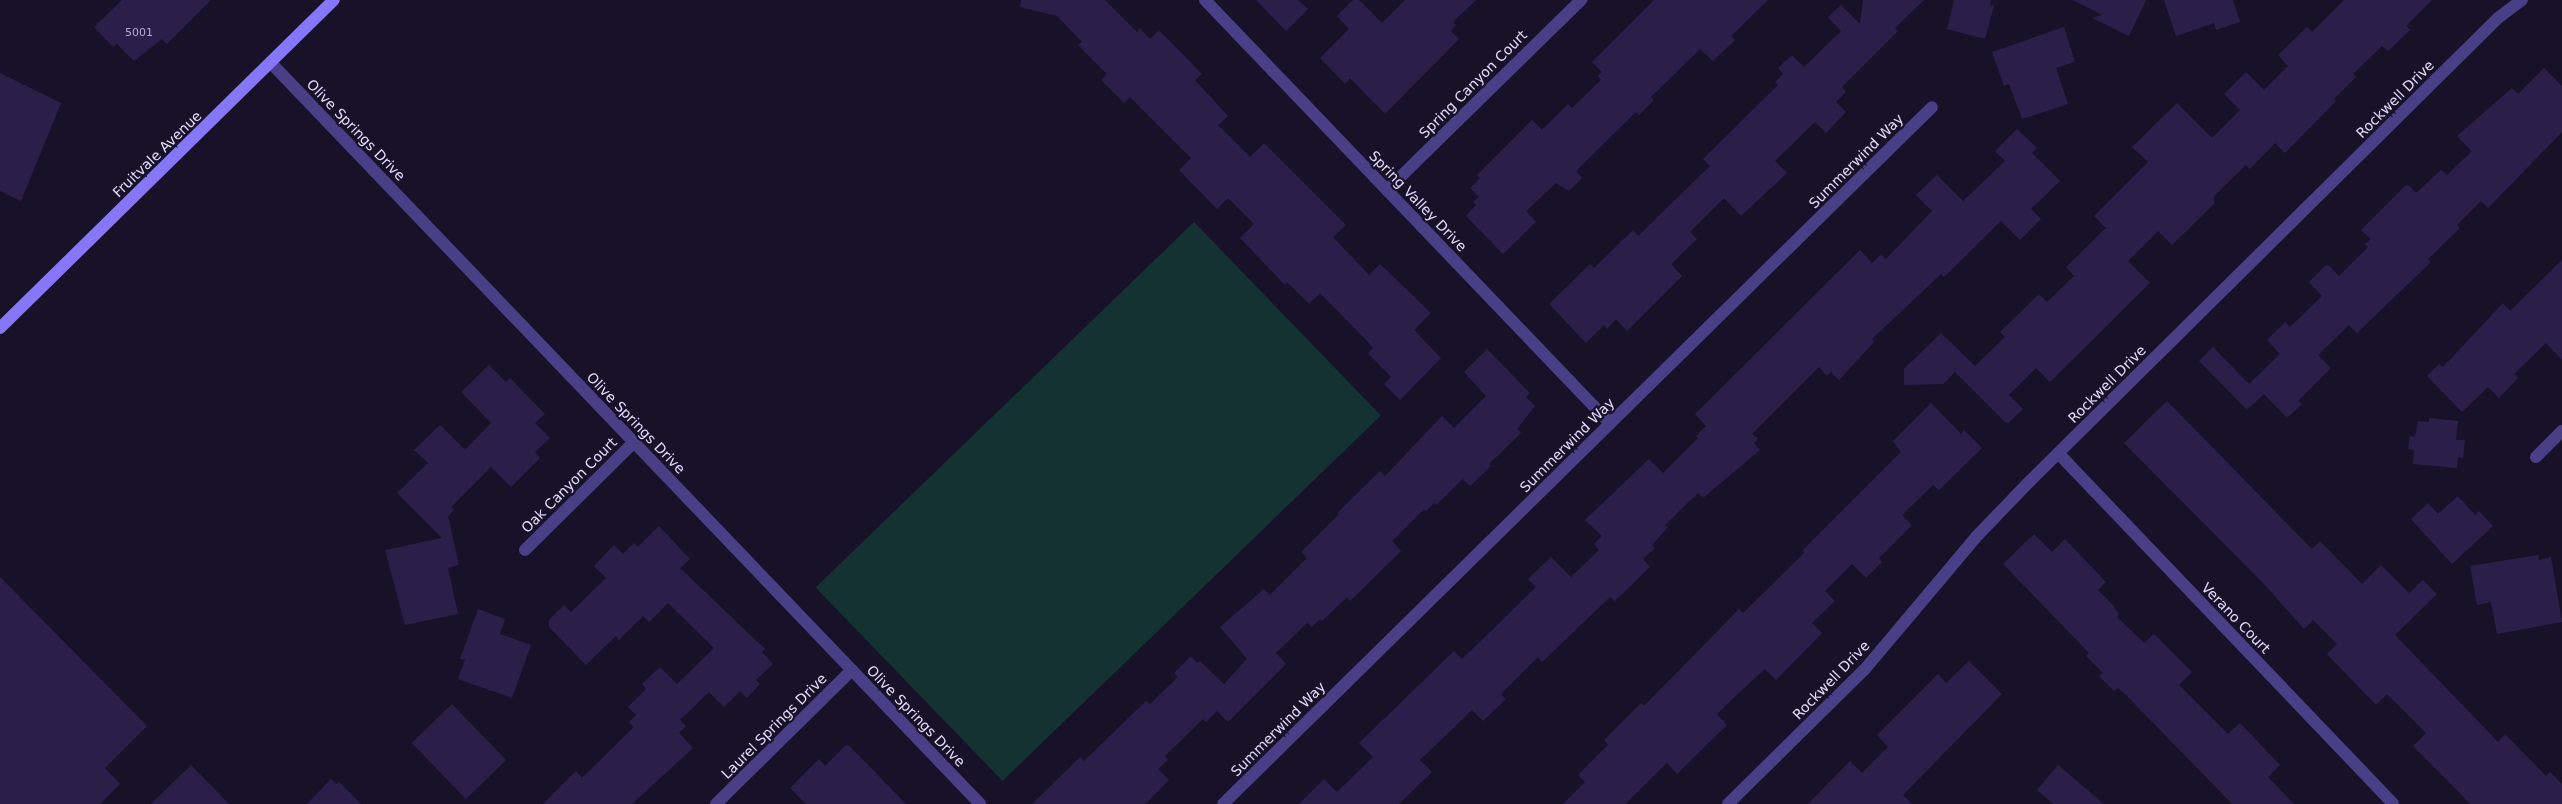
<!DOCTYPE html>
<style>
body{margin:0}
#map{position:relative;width:2562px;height:804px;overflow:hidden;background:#181229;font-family:"DejaVu Sans",sans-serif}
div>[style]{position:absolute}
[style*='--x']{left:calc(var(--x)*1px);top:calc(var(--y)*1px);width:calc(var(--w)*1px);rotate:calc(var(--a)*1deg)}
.green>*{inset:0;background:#153233;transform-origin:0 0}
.building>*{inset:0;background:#2b1f4a;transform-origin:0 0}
.minor>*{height:12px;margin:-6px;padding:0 6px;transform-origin:6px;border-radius:6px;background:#483f86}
.secondary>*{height:12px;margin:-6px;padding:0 6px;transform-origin:6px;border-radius:6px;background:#8677f9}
span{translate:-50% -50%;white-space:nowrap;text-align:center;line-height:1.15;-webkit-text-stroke:4.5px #181229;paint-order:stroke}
.number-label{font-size:11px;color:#b4add0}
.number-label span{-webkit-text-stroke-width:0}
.street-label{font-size:14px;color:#e2dcfd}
</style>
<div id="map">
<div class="green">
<i style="left:1194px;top:222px;width:269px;height:526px;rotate:46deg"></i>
</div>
<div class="building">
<i style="clip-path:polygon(122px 0,211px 0,167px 44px,162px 39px,134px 61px,117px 44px,113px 47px,94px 27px)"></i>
<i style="clip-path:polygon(1021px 0,1105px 0,1137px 32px,1140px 28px,1150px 39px,1159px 30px,1202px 74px,1195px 80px,1228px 116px,1218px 125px,1250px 157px,1264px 143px,1346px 225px,1333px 237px,1369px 275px,1380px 264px,1431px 313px,1414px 330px,1441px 358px,1400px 400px,1384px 384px,1391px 377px,1368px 353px,1373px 348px,1368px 342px,1320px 293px,1309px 304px,1287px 282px,1285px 285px,1240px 238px,1254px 224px,1228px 198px,1217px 209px,1179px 170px,1191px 158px,1130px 97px,1124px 103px,1101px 80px,1107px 74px,1078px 45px,1082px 42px,1057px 16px,1020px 7px)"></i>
<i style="clip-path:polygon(1256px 0,1298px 0,1308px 9px,1286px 31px)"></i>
<i style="clip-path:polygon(1353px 0,1359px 0,1382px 23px,1405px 0,1476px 0,1453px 22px,1456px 25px,1451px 31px,1459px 39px,1385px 114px,1350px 78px,1345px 84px,1320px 58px,1349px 29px,1337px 16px)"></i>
<i style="clip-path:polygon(1654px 0,1768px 0,1731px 36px,1735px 40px,1713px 61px,1700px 49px,1651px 97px,1654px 100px,1639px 115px,1636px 112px,1576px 171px,1582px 178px,1569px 191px,1556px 183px,1526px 211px,1536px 222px,1503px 254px,1466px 216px,1476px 205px,1473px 202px,1479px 197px,1470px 188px,1480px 178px,1477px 175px,1532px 120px,1542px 130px,1568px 104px,1572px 108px,1601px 80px,1598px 76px,1602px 72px,1592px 62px)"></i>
<i style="clip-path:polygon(1863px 0,1924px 0,1895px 28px,1898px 31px,1842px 87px,1846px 92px,1836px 102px,1846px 112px,1826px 133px,1815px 122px,1775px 161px,1787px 173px,1741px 216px,1724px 198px,1690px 232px,1697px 239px,1671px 264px,1682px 276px,1627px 331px,1616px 319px,1607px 329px,1604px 325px,1586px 343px,1549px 304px,1590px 264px,1594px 268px,1633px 230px,1638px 236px,1710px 166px,1703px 159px,1778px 85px,1775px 82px,1783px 74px,1778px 68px,1792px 55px,1804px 67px,1841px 31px,1828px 17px,1841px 5px,1860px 24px)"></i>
<i style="clip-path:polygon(1954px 0,1991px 0,1990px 5px,1994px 6px,1985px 39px,1947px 29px)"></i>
<i style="clip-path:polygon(2073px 0,2146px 0,2129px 36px,2092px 18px,2102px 15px)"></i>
<i style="clip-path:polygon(2164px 0,2233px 0,2240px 22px,2216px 30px,2214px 23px,2176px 36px)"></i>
<i style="clip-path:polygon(2344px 0,2432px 0,2406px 26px,2410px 30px,2388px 51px,2382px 46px,2353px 74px,2356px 77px,2334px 99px,2336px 101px,2285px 153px,2275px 143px,2250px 169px,2246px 165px,2214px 196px,2214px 204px,2172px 245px,2158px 231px,2128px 261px,2150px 283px,2050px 382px,2036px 368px,2009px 395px,2023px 409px,2007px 424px,1955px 372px,1943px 384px,1904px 385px,1904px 369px,1941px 333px,1975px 366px,2005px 337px,2000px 332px,2039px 294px,2047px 302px,2074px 276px,2066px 267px,2106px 228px,2094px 216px,2148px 162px,2132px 147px,2177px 103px,2212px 138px,2240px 110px,2224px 94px,2246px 72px,2264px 90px,2288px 66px,2278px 55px,2307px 27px,2312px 32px)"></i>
<i style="clip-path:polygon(2064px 27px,2075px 62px,2056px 68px,2068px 104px,2022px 119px,2009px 84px,2004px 86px,1992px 52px)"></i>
<i style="clip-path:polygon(2544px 68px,2562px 86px,2562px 132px,2488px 208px,2481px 201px,2457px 225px,2460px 228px,2428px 259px,2431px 262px,2357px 333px,2349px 325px,2318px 355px,2331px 368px,2298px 401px,2302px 404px,2287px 418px,2264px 394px,2247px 410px,2199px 361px,2213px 347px,2249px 384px,2280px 354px,2267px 340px,2285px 322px,2290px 327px,2322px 296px,2309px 282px,2327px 264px,2339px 276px,2368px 247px,2365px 244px,2371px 239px,2361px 230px,2407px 184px,2416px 193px,2441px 170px,2447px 175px,2472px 151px,2457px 136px,2512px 88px,2518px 94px)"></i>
<i style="clip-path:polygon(0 73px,61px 103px,21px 201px,0 191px)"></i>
<i style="clip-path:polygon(2017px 129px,2037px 148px,2032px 153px,2060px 181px,2031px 209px,2041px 219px,2020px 240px,2001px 221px,1944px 277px,1941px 274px,1872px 339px,1874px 342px,1839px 380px,1831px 372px,1827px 376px,1819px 367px,1752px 434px,1758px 439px,1754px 443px,1760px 450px,1703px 498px,1698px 493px,1665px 525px,1668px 527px,1652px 545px,1655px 548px,1643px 559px,1650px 567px,1615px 601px,1610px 597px,1542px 662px,1538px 657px,1501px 694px,1506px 699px,1483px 721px,1472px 710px,1420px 760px,1432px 772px,1399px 804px,1299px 804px,1324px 779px,1337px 792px,1373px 757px,1359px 743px,1454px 651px,1462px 659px,1489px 633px,1536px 587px,1528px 579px,1551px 557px,1571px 577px,1599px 550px,1594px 544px,1602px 536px,1585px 520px,1649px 459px,1663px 473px,1698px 438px,1696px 436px,1706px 426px,1695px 414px,1860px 250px,1872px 263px,1881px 254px,1886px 259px,1932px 211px,1916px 195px,1937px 175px,1963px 201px,2005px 161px,1995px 151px)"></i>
<i style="clip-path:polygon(2562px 260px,2562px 360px,2546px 343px,2514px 374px,2518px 378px,2499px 398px,2488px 387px,2462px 412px,2427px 376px,2439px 364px,2443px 367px,2503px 303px,2510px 311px)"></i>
<i style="clip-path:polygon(1487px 349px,1530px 393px,1526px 397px,1535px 406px,1517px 429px,1521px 433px,1489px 464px,1491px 466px,1470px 486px,1463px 479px,1436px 505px,1434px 503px,1426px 511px,1424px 509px,1392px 541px,1401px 551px,1350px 601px,1347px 597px,1322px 621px,1320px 619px,1312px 627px,1307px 623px,1276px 653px,1286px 664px,1228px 722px,1217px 711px,1206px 722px,1203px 719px,1165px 756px,1168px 760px,1158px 769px,1169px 780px,1145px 804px,1032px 804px,1080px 757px,1084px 761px,1146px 701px,1150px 704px,1178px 677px,1174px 673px,1191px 656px,1197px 663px,1200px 661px,1224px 684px,1247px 659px,1220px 627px,1264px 589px,1270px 595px,1307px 558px,1301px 552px,1339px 514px,1337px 513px,1380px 471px,1385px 476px,1442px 416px,1454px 428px,1486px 396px,1464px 372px)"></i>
<i style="clip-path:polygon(489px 365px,506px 382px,510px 378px,545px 414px,535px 423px,550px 438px,535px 452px,540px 458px,511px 487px,491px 467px,451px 507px,454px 510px,448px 516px,459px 565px,448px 568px,458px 614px,405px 625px,385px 550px,442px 538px,397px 493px,428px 463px,414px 450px,440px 425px,465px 450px,491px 423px,461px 392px)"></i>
<i style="clip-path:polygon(2167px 401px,2312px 549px,2320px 541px,2362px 584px,2381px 565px,2409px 593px,2423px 580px,2437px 594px,2395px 635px,2498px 742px,2505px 734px,2546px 776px,2550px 772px,2562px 784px,2562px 804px,2470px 804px,2453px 786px,2413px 746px,2426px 733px,2387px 694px,2376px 705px,2327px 654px,2337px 644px,2313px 620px,2304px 629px,2265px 585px,2124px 443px)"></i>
<i style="clip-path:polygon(1931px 403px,1961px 434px,1964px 430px,1982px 448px,1939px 490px,1933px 485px,1902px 515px,1912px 525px,1879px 558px,1882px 562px,1866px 578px,1852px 564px,1825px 591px,1835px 601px,1812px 623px,1822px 633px,1776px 680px,1765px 669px,1730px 701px,1717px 714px,1727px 725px,1677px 774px,1667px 763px,1625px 804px,1563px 804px,1585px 782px,1578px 775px,1608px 745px,1604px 740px,1641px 703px,1644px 706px,1739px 609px,1743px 613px,1804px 553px,1802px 551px,1901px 452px,1893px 441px)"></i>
<i style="clip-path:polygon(2429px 418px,2458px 421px,2456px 440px,2465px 440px,2463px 458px,2458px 457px,2457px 468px,2413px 464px,2414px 450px,2408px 449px,2410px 436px,2415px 437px,2418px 421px,2429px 422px)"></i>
<i style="clip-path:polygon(2458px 496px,2475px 515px,2479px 511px,2493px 526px,2452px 564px,2411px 519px,2428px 503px,2438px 514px)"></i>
<i style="clip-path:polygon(659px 526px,690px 559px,680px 568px,765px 649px,762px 652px,773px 664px,756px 680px,760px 684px,747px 698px,740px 691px,724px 707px,709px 692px,680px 720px,686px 726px,679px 733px,693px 748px,632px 804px,543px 804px,576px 771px,582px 778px,634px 727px,629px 722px,636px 715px,628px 707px,646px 689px,642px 684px,660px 667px,677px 684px,714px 648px,668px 603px,649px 622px,643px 616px,619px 640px,616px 636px,586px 665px,549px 627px,549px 620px,564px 605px,571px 612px,606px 578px,594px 566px,614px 545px,623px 554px,634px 543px,638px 547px)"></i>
<i style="clip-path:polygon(2034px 534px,2052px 552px,2065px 539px,2082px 557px,2106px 582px,2098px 590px,2113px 605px,2119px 614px,2117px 617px,2144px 643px,2154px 634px,2192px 672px,2179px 685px,2228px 734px,2240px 723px,2280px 765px,2268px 777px,2294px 804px,2232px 804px,2126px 695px,2118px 688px,2114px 691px,2099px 676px,2103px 673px,2086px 656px,2089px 653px,2003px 564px)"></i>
<i style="clip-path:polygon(2538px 555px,2539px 560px,2551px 557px,2562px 622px,2497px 634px,2491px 602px,2477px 605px,2470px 566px)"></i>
<i style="clip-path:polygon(0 577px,147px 726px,105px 768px,120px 784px,100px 804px,0 804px)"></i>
<i style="clip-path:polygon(478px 609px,505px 619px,500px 634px,531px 645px,512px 698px,458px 679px,465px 660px,460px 659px)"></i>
<i style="clip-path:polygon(1969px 661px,2002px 694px,1903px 795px,1912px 804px,1808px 804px,1850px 761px,1862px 773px,1888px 747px,1877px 735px,1938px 674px,1946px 683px)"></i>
<i style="left:452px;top:704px;width:78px;height:56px;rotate:46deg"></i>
<i style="clip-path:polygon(847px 744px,873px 770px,906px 804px,806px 804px,790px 788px,819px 759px,825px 766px)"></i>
<i style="clip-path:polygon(191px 765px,229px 804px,151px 804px)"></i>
<i style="clip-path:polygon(2058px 765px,2104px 804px,2053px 804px,2037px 790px)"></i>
<i style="clip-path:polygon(331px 779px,336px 784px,339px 782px,361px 804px,307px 804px)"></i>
</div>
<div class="minor">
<i style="--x:1205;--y:0;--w:586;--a:46.25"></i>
<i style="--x:271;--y:63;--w:1026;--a:46.26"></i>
<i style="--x:1387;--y:190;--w:272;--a:-44.4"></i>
<i style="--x:2058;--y:453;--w:485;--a:46.3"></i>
<i style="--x:2536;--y:457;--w:37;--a:-45"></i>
<i style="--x:525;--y:550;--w:153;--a:-44.7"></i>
<i style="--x:716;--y:804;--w:191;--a:-44.6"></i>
<i style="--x:1223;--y:804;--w:994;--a:-44.51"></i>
<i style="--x:1728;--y:804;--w:192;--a:-44.6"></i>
<i style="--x:1865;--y:669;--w:172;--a:-49.9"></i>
<i style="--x:1976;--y:537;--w:76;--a:-46.1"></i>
<i style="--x:2029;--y:482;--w:660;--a:-44.69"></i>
<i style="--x:2498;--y:18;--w:30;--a:-37"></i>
</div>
<div class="secondary">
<i style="--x:0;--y:328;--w:468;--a:-44.5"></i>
</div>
<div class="number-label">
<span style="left:139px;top:33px">5001</span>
</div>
<div class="street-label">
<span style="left:1473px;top:84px;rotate:-45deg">Spring Canyon Court</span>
<span style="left:2395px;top:99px;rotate:-45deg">Rockwell Drive</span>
<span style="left:356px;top:130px;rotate:46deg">Olive Springs Drive</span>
<span style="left:157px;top:154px;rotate:-44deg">Fruitvale Avenue</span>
<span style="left:1856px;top:161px;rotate:-45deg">Summerwind Way</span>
<span style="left:1418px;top:201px;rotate:46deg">Spring Valley Drive</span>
<span style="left:2107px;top:384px;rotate:-45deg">Rockwell Drive</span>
<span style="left:636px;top:423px;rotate:46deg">Olive Springs Drive</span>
<span style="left:1567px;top:445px;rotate:-45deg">Summerwind Way</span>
<span style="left:569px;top:485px;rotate:-45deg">Oak Canyon Court</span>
<span style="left:2236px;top:618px;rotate:46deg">Verano Court</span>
<span style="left:1831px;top:680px;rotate:-46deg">Rockwell Drive</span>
<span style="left:916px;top:716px;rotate:46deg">Olive Springs Drive</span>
<span style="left:774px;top:726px;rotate:-45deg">Laurel Springs Drive</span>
<span style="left:1278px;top:729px;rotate:-45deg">Summerwind Way</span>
</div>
</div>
